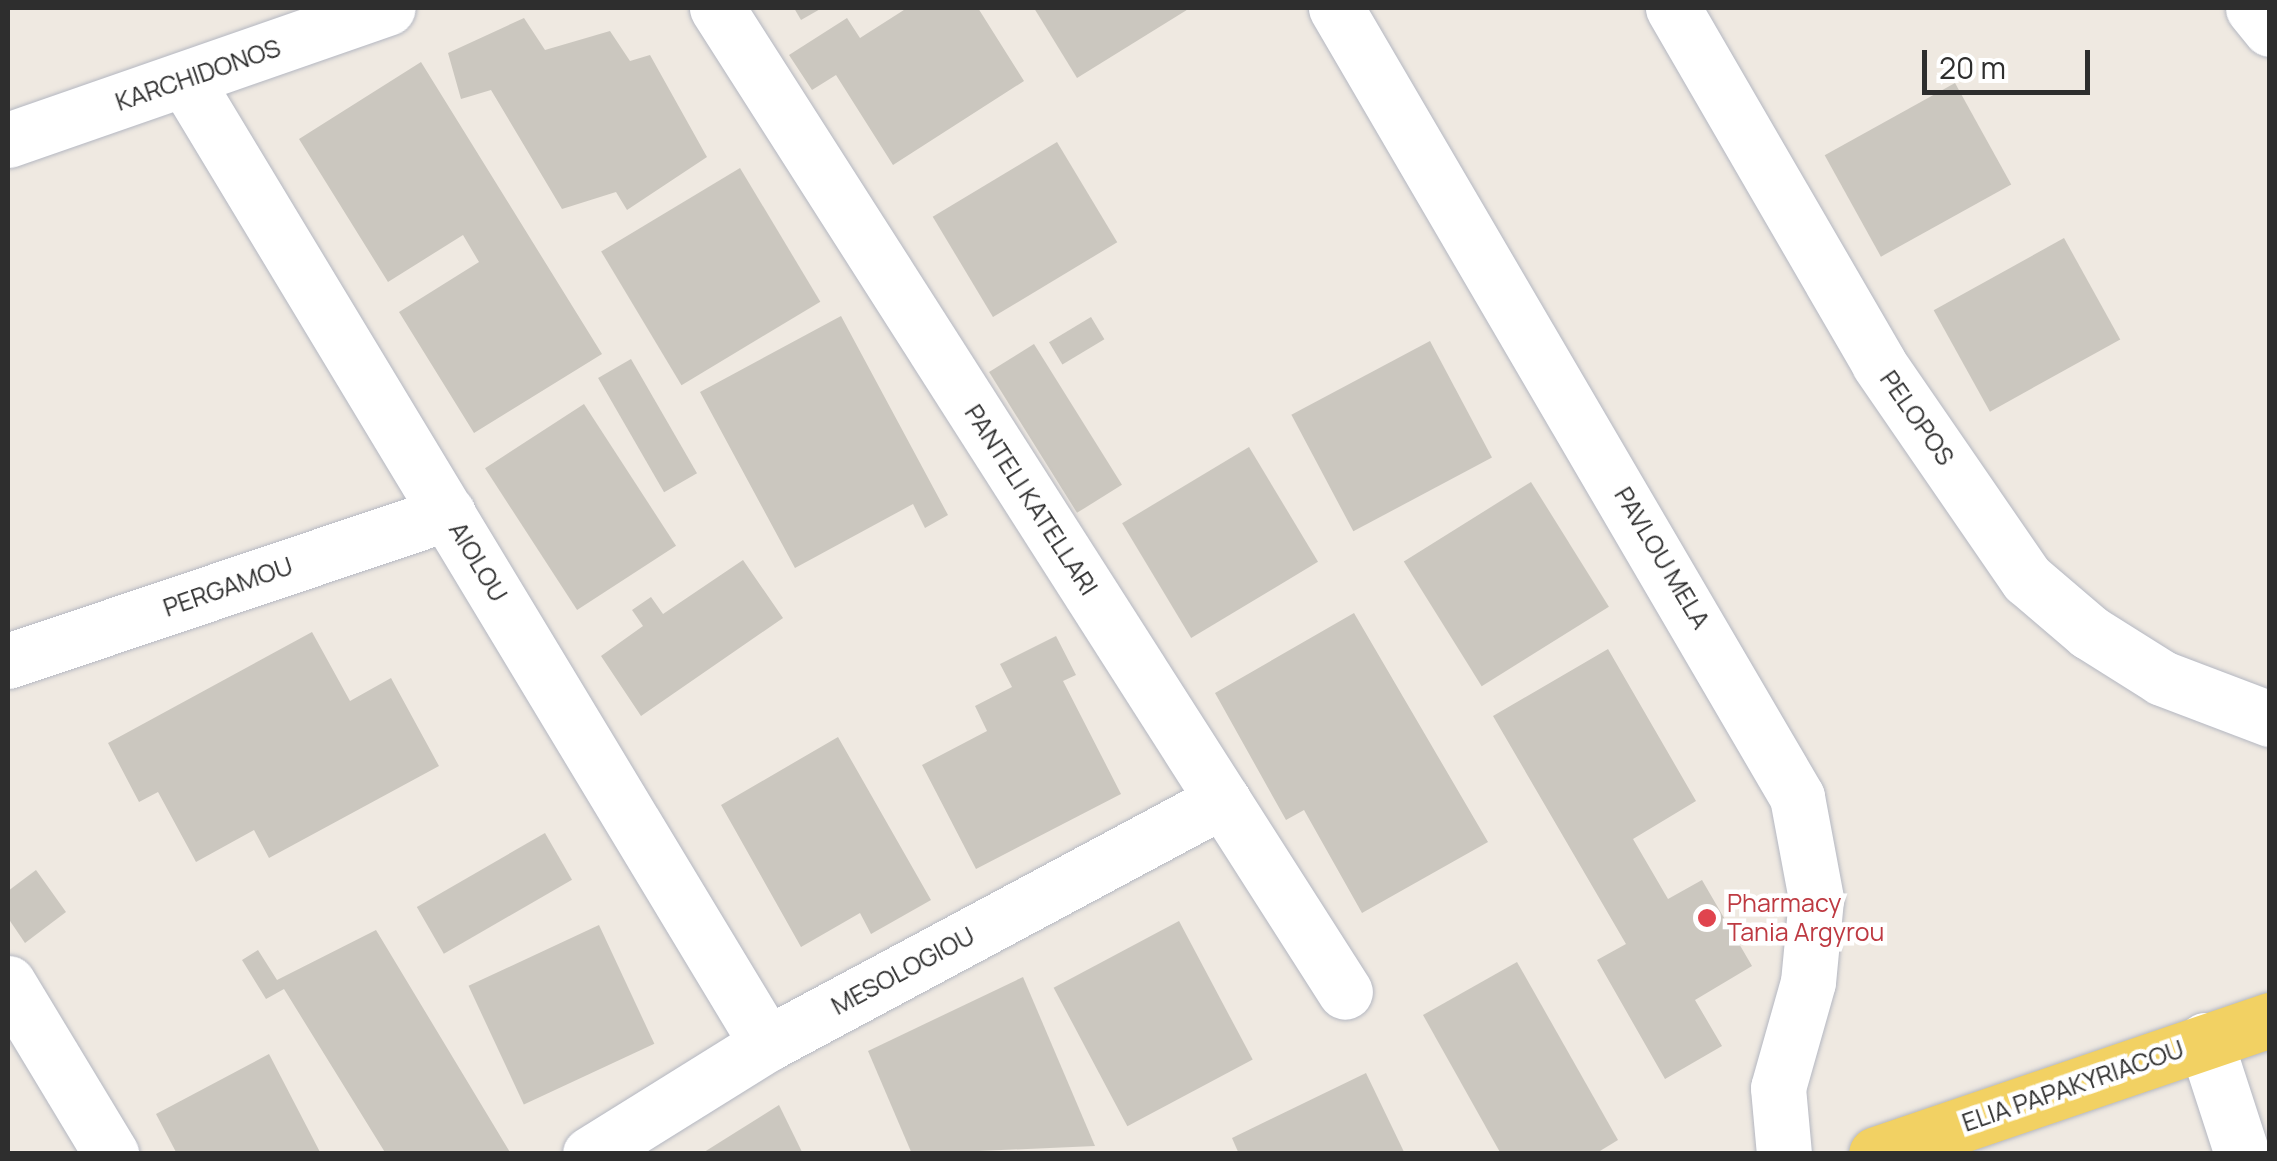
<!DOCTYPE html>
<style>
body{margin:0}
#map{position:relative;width:2277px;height:1161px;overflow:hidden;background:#efe9e1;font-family:Manrope,sans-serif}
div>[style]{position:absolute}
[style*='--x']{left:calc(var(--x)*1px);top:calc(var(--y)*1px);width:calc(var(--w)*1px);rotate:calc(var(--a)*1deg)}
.building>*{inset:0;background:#cbc7bf;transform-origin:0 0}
.roads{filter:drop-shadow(0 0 2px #b4b7c1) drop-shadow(0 0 2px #b4b7c1)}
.minor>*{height:55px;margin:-27.5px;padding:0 27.5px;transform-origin:27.5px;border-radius:27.5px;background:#fff}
.major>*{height:55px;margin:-27.5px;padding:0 27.5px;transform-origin:27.5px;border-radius:27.5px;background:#f2d163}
.dots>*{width:28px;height:28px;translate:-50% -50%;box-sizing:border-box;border:5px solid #fff;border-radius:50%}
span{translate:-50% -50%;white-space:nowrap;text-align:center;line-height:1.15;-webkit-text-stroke:9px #fff;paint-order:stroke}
.street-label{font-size:25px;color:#2e2e2e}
.health-label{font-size:25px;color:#be3a42}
.left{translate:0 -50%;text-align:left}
.frame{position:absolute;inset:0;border:10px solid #2e2e2e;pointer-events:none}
.scale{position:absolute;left:1922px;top:50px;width:168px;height:45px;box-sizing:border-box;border:5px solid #2e2e2e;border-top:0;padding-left:12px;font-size:30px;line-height:35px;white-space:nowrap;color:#2e2e2e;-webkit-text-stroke:8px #fff;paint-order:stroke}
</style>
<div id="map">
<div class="building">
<i style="clip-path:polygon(794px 8px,822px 8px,801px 20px)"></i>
<i style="clip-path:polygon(907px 8px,978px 8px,1024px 81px,893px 165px,836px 75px,812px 90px,789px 55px,847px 18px,860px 38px)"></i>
<i style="clip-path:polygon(1034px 8px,1190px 8px,1077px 78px)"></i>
<i style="clip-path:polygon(524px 18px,545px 50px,610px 31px,630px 61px,650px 55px,707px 157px,627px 210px,616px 192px,562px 209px,491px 90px,461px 99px,448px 53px)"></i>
<i style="clip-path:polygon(421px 62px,602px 354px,474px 433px,399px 312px,479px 262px,463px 235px,388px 282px,299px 139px)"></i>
<i style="left:1955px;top:83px;width:116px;height:149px;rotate:61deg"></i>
<i style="left:1057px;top:142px;width:117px;height:145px;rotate:59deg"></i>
<i style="left:740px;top:168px;width:156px;height:162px;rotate:59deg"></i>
<i style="left:2064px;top:238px;width:116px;height:149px;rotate:61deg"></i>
<i style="clip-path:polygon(841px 316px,948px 515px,925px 528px,913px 504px,795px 568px,700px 392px)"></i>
<i style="left:1091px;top:317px;width:26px;height:49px;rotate:59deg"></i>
<i style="left:1430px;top:341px;width:132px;height:157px;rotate:62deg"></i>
<i style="left:1034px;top:344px;width:166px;height:53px;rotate:58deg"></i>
<i style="left:631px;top:359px;width:132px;height:38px;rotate:60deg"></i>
<i style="left:584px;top:404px;width:169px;height:118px;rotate:57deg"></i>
<i style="left:1249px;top:447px;width:134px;height:148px;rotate:59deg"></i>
<i style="left:1531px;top:482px;width:147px;height:150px;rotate:58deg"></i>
<i style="clip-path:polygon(743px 560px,783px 618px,641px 716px,601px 656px,643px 626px,632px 610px,651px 597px,663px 614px)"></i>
<i style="clip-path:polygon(1354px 613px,1488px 842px,1362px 913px,1304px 810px,1286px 820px,1215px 693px)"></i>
<i style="clip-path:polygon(312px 632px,350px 701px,391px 678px,439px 766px,269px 858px,254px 830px,196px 862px,158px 792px,139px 802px,108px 743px)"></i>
<i style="clip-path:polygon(1056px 636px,1076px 675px,1063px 681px,1121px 794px,976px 869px,922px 765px,987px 731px,975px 706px,1012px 687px,1000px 664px)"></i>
<i style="clip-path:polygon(1608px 649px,1696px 801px,1633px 839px,1668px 899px,1702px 880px,1752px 966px,1695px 1000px,1722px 1046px,1665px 1079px,1597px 960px,1626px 944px,1493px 716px)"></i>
<i style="clip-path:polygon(838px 737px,931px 900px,871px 934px,860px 913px,801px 947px,721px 805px)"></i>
<i style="left:545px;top:833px;width:54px;height:148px;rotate:60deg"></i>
<i style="clip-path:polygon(36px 870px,66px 912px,25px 943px,8px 918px,8px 891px)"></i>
<i style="left:1179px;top:921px;width:157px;height:142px;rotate:62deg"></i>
<i style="left:599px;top:925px;width:131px;height:144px;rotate:65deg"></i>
<i style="clip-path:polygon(376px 930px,511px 1154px,386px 1154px,284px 989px,266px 999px,242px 960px,258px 950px,277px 980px)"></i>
<i style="clip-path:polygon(1517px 962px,1618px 1140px,1595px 1154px,1501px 1154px,1423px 1015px)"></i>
<i style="clip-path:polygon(1023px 977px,1095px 1146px,912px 1154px,868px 1051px)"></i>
<i style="clip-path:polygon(269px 1054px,321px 1154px,177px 1154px,156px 1114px)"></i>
<i style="clip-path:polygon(1366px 1073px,1405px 1154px,1239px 1154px,1232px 1138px)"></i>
<i style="clip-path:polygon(779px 1105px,803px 1154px,701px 1154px)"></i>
</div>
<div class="roads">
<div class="minor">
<i style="--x:717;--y:8;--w:1167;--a:57.45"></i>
<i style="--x:1336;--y:8;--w:914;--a:59.7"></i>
<i style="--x:1797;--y:797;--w:104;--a:79.4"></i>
<i style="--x:1816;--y:899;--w:83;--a:95.5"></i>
<i style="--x:1808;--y:982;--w:110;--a:105.8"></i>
<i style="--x:1778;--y:1088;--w:66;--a:84.8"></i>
<i style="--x:1673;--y:8;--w:411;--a:59.9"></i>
<i style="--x:1879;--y:364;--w:261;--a:55.5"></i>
<i style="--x:2027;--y:579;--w:82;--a:40.5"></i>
<i style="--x:2089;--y:632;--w:86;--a:32.2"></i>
<i style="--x:2162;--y:678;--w:116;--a:20.8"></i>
<i style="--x:2253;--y:8;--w:27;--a:51"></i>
<i style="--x:186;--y:81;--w:1125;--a:58.9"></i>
<i style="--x:8;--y:140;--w:402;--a:-19.2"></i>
<i style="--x:8;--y:661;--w:464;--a:-18.6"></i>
<i style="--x:8;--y:983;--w:200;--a:58.9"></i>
<i style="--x:2205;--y:1040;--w:120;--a:72"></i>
<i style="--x:590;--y:1154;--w:208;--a:-31.9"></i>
<i style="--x:767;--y:1044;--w:517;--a:-28.15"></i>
</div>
<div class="major">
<i style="--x:1876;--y:1154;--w:416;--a:-18.8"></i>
</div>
</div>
<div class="dots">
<i style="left:1707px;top:918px;background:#e0444e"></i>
</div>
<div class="street-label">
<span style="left:198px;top:75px;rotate:-19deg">KARCHIDONOS</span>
<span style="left:1917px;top:418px;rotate:55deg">PELOPOS</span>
<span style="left:1031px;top:500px;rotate:57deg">PANTELI KATELLARI</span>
<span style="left:1662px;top:558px;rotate:59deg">PAVLOU MELA</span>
<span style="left:478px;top:562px;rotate:59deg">AIOLOU</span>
<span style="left:228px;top:587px;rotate:-19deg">PERGAMOU</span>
<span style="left:903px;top:971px;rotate:-28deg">MESOLOGIOU</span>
<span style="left:2073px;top:1086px;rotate:-19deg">ELIA PAPAKYRIACOU</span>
</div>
<div class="health-label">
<span class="left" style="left:1727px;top:918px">Pharmacy<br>Tania Argyrou</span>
</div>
<div class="frame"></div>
<div class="scale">20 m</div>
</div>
